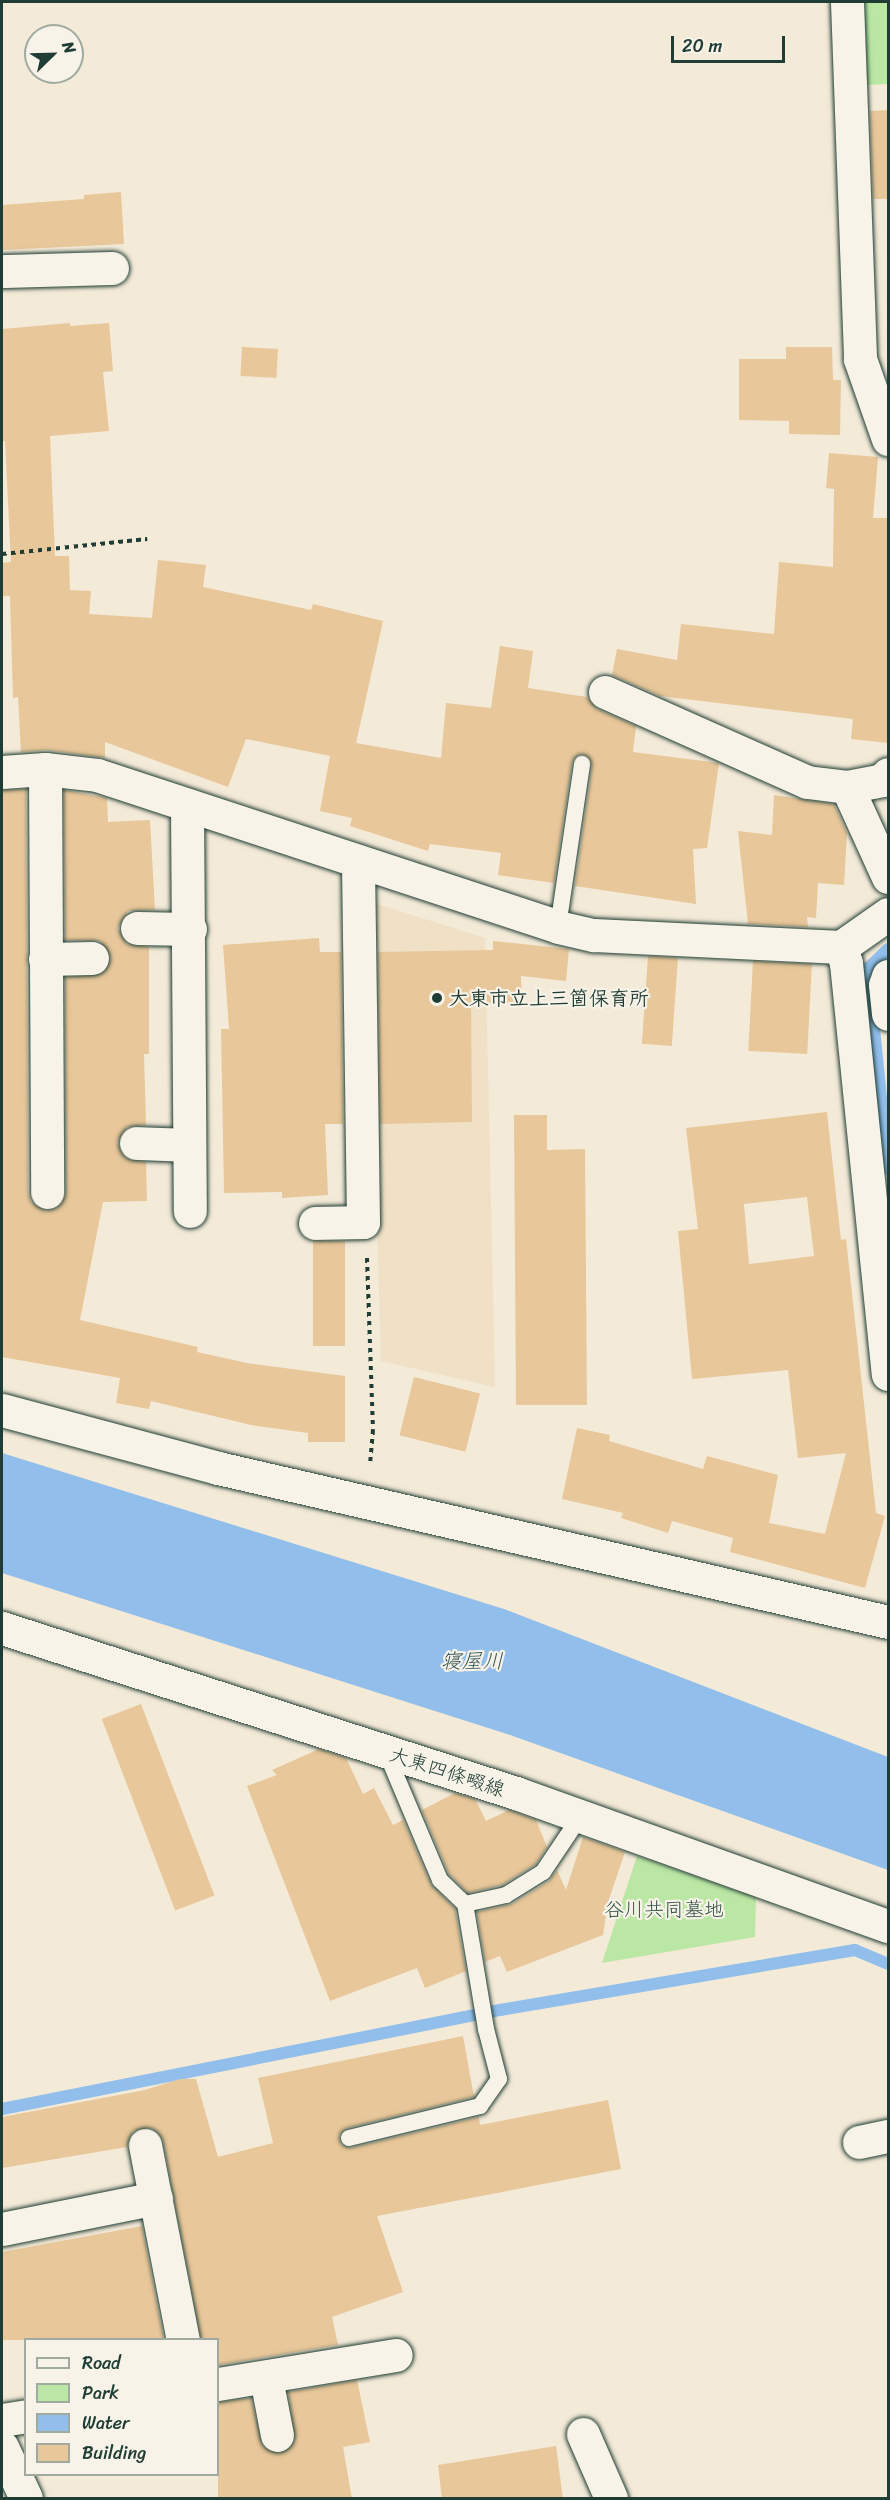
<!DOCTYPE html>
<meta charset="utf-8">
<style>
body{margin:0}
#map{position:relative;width:890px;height:2500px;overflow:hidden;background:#f4ead8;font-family:Sriracha,"Klee One",sans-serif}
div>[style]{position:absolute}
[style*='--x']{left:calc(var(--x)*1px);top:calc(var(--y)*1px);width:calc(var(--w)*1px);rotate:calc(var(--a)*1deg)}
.built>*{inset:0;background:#f0e0c5}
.green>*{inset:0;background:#bbe7a4}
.water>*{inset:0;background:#91beeb}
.stream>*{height:12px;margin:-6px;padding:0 6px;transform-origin:6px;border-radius:6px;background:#91beeb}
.building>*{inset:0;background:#e8c79a;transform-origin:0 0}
.path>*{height:4px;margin-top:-2px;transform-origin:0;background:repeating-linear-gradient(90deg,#1f3d34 0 4.5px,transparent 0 9px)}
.roads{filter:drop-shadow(0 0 2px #1f3d34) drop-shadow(0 0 2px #1f3d34)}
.lane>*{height:16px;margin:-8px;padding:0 8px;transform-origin:8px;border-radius:8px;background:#f7f3e8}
.street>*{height:33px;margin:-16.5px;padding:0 16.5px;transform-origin:16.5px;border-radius:16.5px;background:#f7f3e8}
.secondary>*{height:33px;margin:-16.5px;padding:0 16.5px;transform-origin:16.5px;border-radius:16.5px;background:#f7f3e8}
.dots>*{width:16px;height:16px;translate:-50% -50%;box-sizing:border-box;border:3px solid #f7f3e8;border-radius:50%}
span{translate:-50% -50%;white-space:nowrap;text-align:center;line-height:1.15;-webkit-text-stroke:4.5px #f7f3e8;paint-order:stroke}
.poi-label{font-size:20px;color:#1f3d34;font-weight:700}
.left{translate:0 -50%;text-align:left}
.street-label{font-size:20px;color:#1f3d34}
.park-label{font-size:20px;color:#365645}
.water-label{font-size:21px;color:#365759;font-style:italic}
.frame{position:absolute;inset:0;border:3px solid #1f3d34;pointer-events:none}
.legend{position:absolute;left:24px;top:2338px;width:195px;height:138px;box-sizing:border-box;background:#f7f3e8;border:2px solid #a1aaa0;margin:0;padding:8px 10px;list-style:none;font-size:18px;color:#1f3d34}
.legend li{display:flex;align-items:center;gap:12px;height:30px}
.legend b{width:30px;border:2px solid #a1aaa0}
.north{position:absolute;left:24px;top:24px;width:60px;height:60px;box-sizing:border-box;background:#f7f3e8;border:2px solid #a1aaa0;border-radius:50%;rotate:67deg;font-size:16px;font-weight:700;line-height:24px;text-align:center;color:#1f3d34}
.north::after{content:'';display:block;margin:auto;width:21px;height:27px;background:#1f3d34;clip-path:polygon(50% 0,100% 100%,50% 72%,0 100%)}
.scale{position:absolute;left:671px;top:36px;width:114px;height:27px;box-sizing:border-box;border:3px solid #1f3d34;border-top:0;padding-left:8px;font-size:18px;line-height:21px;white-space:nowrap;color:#1f3d34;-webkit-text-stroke:4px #f7f3e8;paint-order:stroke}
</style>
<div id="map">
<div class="built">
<i style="clip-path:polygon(368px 901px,485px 938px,495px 1387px,381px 1361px)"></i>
</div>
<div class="green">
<i style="clip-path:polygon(862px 2px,888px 2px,888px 84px,867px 85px)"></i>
<i style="clip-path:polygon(637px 1856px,756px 1897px,755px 1937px,602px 1963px)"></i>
</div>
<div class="water">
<i style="clip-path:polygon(2px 1453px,504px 1609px,888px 1757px,888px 1870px,507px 1734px,2px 1573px)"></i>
</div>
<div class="stream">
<i style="--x:888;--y:949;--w:28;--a:136"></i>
<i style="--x:868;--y:968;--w:202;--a:84.3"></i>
<i style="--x:2;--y:2109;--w:508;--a:-11.24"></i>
<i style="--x:500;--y:2010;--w:360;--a:-9.6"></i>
<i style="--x:855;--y:1950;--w:36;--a:23"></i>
</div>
<div class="building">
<i style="clip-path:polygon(888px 110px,888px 199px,873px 199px,870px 111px)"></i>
<i style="clip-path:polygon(121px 192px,124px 244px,2px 250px,2px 205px,84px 199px,84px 195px)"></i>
<i style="clip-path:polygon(70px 323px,70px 326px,109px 323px,113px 371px,103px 372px,109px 431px,50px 436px,55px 556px,69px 556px,70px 590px,91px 591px,89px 614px,152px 618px,158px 560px,206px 565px,203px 587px,311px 610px,313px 604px,383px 621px,356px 743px,441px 758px,446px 703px,491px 708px,500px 646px,533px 651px,528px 688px,587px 697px,597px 709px,636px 726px,633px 752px,719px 763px,707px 848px,693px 849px,696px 904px,575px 886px,592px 766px,584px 754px,578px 755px,572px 762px,554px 883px,498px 875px,501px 853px,430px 844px,428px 851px,350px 826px,352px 818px,320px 811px,330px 756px,246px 739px,228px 787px,105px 742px,105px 758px,47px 750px,21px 752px,18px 697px,13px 698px,10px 596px,2px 596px,2px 563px,11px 562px,5px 441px,2px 441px,2px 329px)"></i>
<i style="left:242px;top:347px;width:36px;height:29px;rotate:3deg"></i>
<i style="clip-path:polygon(786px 347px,832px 347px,833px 380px,841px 380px,840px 435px,789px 434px,789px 421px,739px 420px,739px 359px,786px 359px)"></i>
<i style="clip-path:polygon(829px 453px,878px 457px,873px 518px,888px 518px,888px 743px,851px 739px,853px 719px,660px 696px,612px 675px,617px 649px,677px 660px,681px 624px,774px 634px,779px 562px,833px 567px,834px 489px,826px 488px)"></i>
<i style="clip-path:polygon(26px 789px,28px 1192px,31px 1202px,46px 1211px,57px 1208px,66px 1192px,65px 977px,101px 974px,111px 958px,100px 941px,65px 940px,64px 790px,107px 798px,108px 822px,150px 820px,155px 910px,128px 911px,118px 928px,127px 944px,149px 947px,149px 1054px,144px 1054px,146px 1125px,127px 1127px,117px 1143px,126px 1158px,146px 1162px,147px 1201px,103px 1202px,80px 1320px,198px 1347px,197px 1352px,247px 1363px,345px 1376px,345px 1442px,308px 1442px,308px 1433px,251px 1425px,151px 1401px,149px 1409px,116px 1403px,120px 1378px,2px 1357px,2px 790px)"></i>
<i style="clip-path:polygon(774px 795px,834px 804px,847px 833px,844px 885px,818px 883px,816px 918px,807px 917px,808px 927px,748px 924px,738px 831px,772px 835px)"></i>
<i style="clip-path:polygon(319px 938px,320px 952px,341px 952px,343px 1124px,325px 1124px,328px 1195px,282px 1198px,282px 1192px,224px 1193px,221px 1029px,229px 1029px,223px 945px)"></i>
<i style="clip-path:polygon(493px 941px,569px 949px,566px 981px,521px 976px,522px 1003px,471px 1004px,472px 1122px,380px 1124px,378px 952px,493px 950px)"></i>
<i style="left:648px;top:956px;width:30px;height:88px;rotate:4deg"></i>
<i style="left:753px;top:961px;width:59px;height:90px;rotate:3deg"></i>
<i style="clip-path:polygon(evenodd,827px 1112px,841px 1240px,846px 1239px,876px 1513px,885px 1516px,865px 1588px,730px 1552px,733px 1538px,672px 1521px,668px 1533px,621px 1518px,623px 1513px,562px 1499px,577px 1428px,610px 1435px,609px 1441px,703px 1469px,707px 1456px,778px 1475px,769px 1523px,825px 1534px,846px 1453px,798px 1458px,788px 1370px,692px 1379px,678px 1231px,698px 1229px,686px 1128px,827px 1112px,807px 1197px,814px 1256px,749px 1264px,744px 1204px,807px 1197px)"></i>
<i style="clip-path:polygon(514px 1115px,547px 1115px,547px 1150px,585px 1149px,587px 1405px,516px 1405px)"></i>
<i style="left:313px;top:1241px;width:32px;height:105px"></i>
<i style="left:414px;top:1377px;width:68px;height:60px;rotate:14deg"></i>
<i style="left:141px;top:1704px;width:205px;height:42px;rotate:69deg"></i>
<i style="clip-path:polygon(319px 1749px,346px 1758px,363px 1794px,374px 1788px,393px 1825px,403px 1820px,431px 1884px,455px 1909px,466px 1971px,425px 1988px,417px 1968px,330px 2001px,247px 1786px,277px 1775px,272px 1770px)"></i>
<i style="clip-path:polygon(455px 1793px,475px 1799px,486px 1821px,509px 1810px,536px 1820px,547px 1847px,536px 1864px,502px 1885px,468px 1893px,449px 1874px,422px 1810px)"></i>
<i style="clip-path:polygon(583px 1837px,625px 1852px,608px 1902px,603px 1935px,507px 1972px,500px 1956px,485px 1962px,477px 1912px,512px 1904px,549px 1881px,557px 1870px,566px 1890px)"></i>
<i style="clip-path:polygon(463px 2036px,474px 2097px,347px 2128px,339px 2135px,341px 2145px,351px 2148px,479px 2117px,480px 2125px,608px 2100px,621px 2169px,377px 2216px,403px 2292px,332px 2317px,338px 2345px,218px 2365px,218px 2340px,201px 2340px,163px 2141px,152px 2128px,133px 2131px,127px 2147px,2px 2168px,2px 2117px,145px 2090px,180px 2079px,196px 2079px,218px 2157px,273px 2143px,258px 2078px)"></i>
<i style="clip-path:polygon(142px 2226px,164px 2340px,2px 2340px,2px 2252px)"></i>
<i style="clip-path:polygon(357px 2380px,370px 2442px,343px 2447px,352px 2499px,218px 2499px,218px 2402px,251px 2398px,263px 2447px,280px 2453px,295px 2441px,288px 2392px)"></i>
<i style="clip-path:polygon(556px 2446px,563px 2499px,442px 2499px,438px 2465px)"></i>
</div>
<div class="path">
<i style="--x:2;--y:554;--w:146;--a:-5.9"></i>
<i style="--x:367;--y:1258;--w:172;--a:88"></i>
<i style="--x:373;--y:1430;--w:36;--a:95"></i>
</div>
<div class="roads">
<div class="lane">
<i style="--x:558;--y:927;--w:165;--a:-81.6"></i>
<i style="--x:386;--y:1752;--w:139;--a:67.1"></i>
<i style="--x:440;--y:1880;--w:35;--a:44"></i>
<i style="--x:465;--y:1904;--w:42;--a:-12.4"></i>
<i style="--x:506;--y:1895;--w:44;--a:-31.9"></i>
<i style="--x:543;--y:1872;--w:66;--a:-56.1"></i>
<i style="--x:349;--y:2138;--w:135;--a:-13.7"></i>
<i style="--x:480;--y:2106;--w:33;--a:-55"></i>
<i style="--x:499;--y:2079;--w:52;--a:-104.6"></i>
<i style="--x:486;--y:2029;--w:127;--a:-99.5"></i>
</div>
<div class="street">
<i style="--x:847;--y:2;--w:357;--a:87.9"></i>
<i style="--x:860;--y:359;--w:85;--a:70.7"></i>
<i style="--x:2;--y:271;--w:110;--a:-1.6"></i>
<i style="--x:605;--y:692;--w:221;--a:24"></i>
<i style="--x:807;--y:782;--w:40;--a:7.1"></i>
<i style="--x:847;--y:787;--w:36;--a:-11"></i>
<i style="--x:882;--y:780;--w:8;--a:-45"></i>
<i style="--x:45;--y:769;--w:423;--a:89.7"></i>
<i style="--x:2;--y:772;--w:43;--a:-4"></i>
<i style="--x:45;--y:769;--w:52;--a:6.6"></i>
<i style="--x:97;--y:775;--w:485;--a:18.2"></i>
<i style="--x:558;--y:927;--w:37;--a:13"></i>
<i style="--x:594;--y:935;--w:247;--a:2.8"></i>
<i style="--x:841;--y:947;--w:57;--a:-35.1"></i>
<i style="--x:847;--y:787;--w:99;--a:65.5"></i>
<i style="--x:187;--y:805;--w:406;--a:89.6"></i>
<i style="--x:137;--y:928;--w:53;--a:1.1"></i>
<i style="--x:841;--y:947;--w:17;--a:73"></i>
<i style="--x:846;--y:963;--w:413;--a:84.2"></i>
<i style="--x:45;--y:959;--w:47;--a:-1.2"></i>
<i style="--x:888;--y:976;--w:9;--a:108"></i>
<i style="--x:885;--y:985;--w:29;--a:84"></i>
<i style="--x:136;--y:1143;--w:51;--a:2.2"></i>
<i style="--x:315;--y:1223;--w:48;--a:-1.2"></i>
<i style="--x:363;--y:1222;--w:361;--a:-90.8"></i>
<i style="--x:859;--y:2142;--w:30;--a:-12"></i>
<i style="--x:145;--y:2145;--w:199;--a:79"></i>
<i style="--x:2;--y:2229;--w:157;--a:-11.4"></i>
<i style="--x:266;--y:2378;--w:58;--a:79.1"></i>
<i style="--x:218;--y:2384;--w:180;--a:-9.3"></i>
<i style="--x:2;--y:2420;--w:24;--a:-9"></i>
<i style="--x:583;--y:2434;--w:70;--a:66.4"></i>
</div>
<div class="secondary">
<i style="--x:2;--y:1410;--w:224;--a:15"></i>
<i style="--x:218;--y:1468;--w:687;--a:12.94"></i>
<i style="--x:2;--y:1628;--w:540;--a:17.8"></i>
<i style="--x:516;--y:1793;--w:395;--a:19.7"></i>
<i style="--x:2;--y:2447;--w:56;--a:64.8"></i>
</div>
</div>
<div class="dots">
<i style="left:437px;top:998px;background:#1f3d34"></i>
</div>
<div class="poi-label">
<span class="left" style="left:449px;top:998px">大東市立上三箇保育所</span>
</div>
<div class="street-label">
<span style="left:447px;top:1772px;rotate:18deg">大東四條畷線</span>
</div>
<div class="park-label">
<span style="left:664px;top:1909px">谷川共同墓地</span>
</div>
<div class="water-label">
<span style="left:472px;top:1661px">寝屋川</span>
</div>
<div class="frame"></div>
<ul class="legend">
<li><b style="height:8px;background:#f7f3e8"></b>Road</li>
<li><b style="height:16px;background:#bbe7a4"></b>Park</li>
<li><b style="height:16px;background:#91beeb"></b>Water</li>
<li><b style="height:16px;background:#e8c79a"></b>Building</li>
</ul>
<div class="north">N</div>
<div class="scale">20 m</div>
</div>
